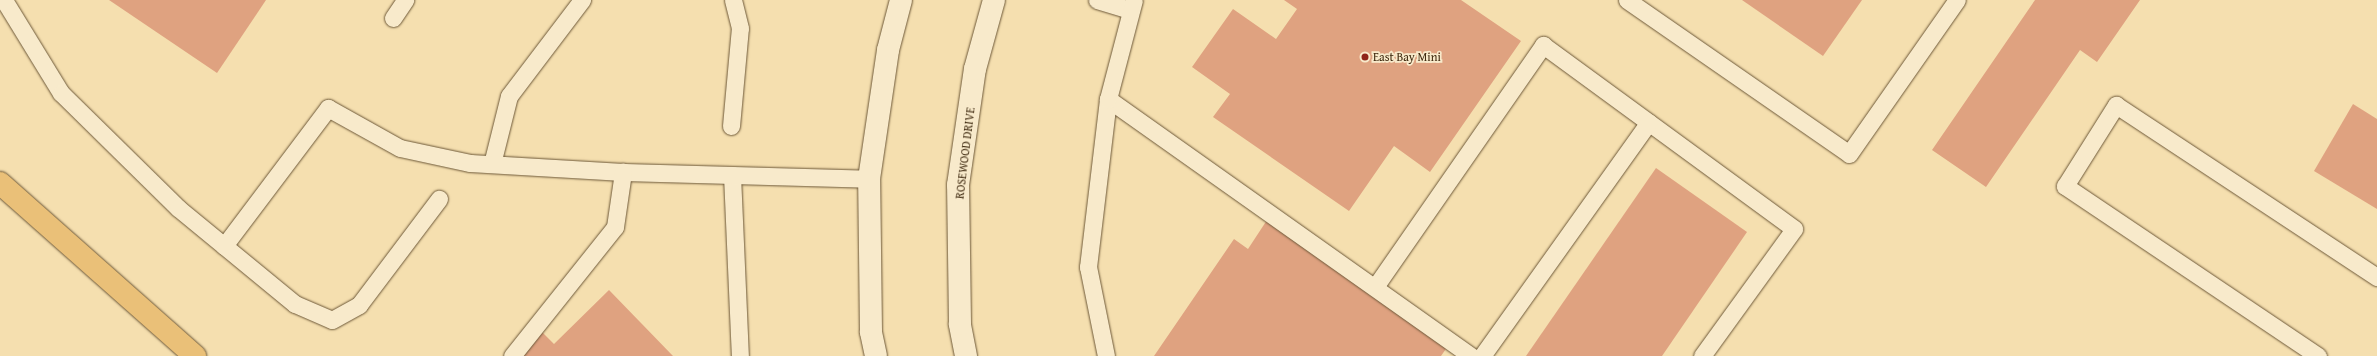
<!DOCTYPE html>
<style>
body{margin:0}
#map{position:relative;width:2377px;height:356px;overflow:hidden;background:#f5dfaf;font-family:"Gentium Book Plus",serif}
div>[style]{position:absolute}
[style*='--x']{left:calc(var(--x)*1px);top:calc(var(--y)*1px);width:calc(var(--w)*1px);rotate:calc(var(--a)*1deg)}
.building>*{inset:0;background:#dfa280}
.roads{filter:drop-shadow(0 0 1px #6d5838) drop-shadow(0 0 1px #6d5838)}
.service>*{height:17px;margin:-8.5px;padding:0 8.5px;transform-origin:8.5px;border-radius:8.5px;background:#f8eacb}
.minor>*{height:22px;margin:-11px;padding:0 11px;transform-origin:11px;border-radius:11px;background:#f8eacb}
.motorway>*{height:22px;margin:-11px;padding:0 11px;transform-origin:11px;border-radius:11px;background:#eac078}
.dots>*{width:11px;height:11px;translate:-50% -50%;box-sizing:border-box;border:2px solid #f8eacb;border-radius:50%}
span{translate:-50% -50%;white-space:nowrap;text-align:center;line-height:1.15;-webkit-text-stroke:3.5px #f8eacb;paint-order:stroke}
.poi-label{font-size:12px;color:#402b11}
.left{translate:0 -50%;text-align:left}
.street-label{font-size:12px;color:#402b11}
</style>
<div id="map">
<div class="building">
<i style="clip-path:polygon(109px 0,266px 0,217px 73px)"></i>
<i style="clip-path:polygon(1284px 0,1461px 0,1521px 41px,1430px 172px,1394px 146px,1349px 211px,1213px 117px,1230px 94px,1192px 67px,1233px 9px,1276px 39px,1297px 9px)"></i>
<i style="clip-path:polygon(1742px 0,1862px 0,1823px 56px)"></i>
<i style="clip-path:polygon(2035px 0,2140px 0,2097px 62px,2080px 50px,1986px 187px,1932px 150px)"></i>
<i style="clip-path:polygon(2353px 104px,2377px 119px,2377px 209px,2314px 171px)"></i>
<i style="clip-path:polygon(1656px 168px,1747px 232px,1662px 356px,1526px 356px)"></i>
<i style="clip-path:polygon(1269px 217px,1450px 343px,1441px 356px,1154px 356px,1234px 239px,1248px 249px)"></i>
<i style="clip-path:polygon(609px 290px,673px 356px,517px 356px,542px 332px,554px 344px)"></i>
</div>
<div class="roads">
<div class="service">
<i style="--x:4;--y:0;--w:109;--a:58.5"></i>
<i style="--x:61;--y:93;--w:164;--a:44.5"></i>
<i style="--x:178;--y:208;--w:151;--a:39.4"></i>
<i style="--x:295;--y:304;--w:40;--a:23.4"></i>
<i style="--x:332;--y:320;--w:31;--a:-29"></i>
<i style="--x:359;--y:305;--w:133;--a:-53"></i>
<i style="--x:1097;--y:0;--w:34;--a:17"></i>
<i style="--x:1627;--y:0;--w:270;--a:34.7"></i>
<i style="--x:1849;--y:154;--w:188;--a:-55"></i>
<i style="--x:393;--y:18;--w:22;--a:-56"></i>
<i style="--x:1108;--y:99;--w:445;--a:35.3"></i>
<i style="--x:731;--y:126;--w:98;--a:-84.8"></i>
<i style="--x:740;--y:28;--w:29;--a:-104"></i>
<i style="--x:492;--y:164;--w:70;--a:-76"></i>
<i style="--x:509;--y:96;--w:121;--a:-52.8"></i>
<i style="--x:732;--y:175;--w:181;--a:87.5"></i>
<i style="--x:224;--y:246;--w:173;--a:-53"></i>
<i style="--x:328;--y:108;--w:82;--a:29.1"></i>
<i style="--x:400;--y:148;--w:72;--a:12.1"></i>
<i style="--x:470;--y:163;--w:153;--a:3.4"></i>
<i style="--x:623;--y:172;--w:246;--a:1.6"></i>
<i style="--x:1375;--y:287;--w:295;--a:-55.2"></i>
<i style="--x:1543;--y:45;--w:311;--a:36.2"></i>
<i style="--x:1794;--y:229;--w:157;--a:125.9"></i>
<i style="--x:512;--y:356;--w:165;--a:-51.4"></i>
<i style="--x:615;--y:227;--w:56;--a:-81.7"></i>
<i style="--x:1106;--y:356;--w:91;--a:-101.4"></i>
<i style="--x:1088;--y:267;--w:169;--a:-83.2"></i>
<i style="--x:1108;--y:99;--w:102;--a:-75.3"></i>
<i style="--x:1482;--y:356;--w:287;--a:-54.5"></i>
<i style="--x:2318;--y:356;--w:305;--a:-146.1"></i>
<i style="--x:2065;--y:186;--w:96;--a:-57.8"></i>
<i style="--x:2116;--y:105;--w:313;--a:33.4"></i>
</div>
<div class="minor">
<i style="--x:876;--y:356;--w:25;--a:-102"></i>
<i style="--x:871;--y:332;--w:153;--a:-90.7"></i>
<i style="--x:869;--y:179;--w:130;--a:-81.6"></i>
<i style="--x:888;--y:50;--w:52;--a:-75.4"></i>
<i style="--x:966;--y:356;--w:33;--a:-101"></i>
<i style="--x:960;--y:324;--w:139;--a:-90.8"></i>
<i style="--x:958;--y:185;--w:117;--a:-81.7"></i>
<i style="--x:975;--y:69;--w:72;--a:-74.6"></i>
</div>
<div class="motorway">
<i style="--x:0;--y:183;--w:261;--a:41.6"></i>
</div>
</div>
<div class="dots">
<i style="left:1365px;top:57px;background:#8f2418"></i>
</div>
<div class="poi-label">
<span class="left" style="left:1373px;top:57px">East Bay Mini</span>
</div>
<div class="street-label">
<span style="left:965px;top:153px;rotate:-83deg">ROSEWOOD DRIVE</span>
</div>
</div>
